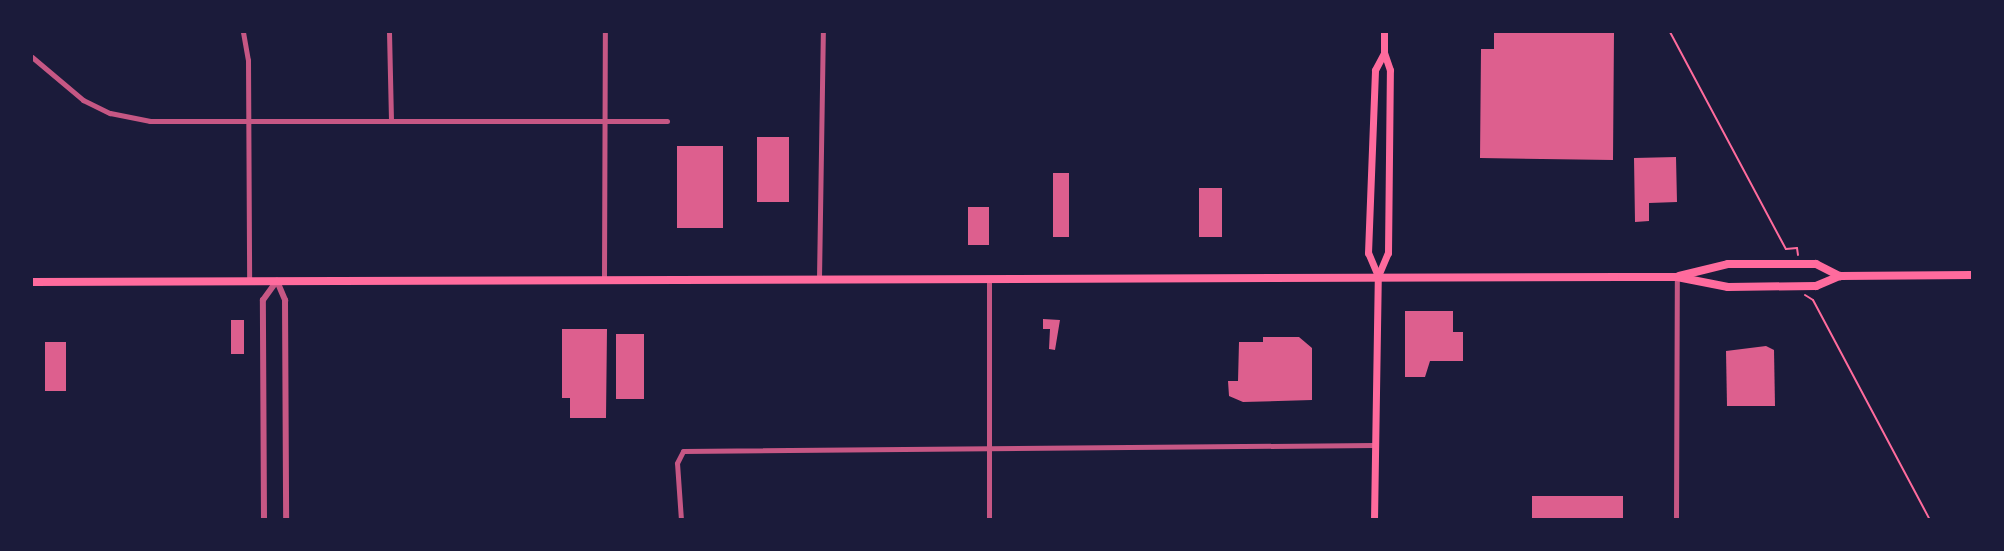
<!DOCTYPE html>
<style>
body{margin:0}
#map{position:relative;width:2004px;height:551px;overflow:hidden;background:#1b1b3a;font-family:"DM Sans",sans-serif}
div>[style]{position:absolute}
[style*='--x']{left:calc(var(--x)*1px);top:calc(var(--y)*1px);width:calc(var(--w)*1px);rotate:calc(var(--a)*1deg)}
.building>*{inset:0;background:#dd5f8e;transform-origin:0 0}
.path>*{height:2px;margin:-1px;padding:0 1px;transform-origin:1px;border-radius:1px;background:#ff6b9d}
.minor>*{height:5px;margin:-2.5px;padding:0 2.5px;transform-origin:2.5px;border-radius:2.5px;background:#c65784}
.tertiary>*{height:6px;margin:-3px;padding:0 3px;transform-origin:3px;border-radius:3px;background:#c65784}
.secondary>*{height:7px;margin:-3.5px;padding:0 3.5px;transform-origin:3.5px;border-radius:3.5px;background:#ff6b9d}
.primary>*{height:8px;margin:-4px;padding:0 4px;transform-origin:4px;border-radius:4px;background:#ff6b9d}
span{translate:-50% -50%;white-space:nowrap;text-align:center;line-height:1.15;-webkit-text-stroke:7px #1b1b3a;paint-order:stroke}
.frame{position:absolute;inset:0;border:33px solid #1b1b3a;pointer-events:none}
</style>
<div id="map">
<div class="building">
<i style="clip-path:polygon(1494px 32px,1614px 32px,1613px 160px,1480px 158px,1481px 49px,1494px 49px)"></i>
<i style="left:757px;top:137px;width:32px;height:65px"></i>
<i style="left:677px;top:146px;width:46px;height:82px"></i>
<i style="clip-path:polygon(1676px 157px,1677px 202px,1649px 203px,1649px 221px,1635px 222px,1634px 158px)"></i>
<i style="left:1053px;top:173px;width:16px;height:64px"></i>
<i style="left:1199px;top:188px;width:23px;height:49px"></i>
<i style="left:968px;top:207px;width:21px;height:38px"></i>
<i style="clip-path:polygon(1405px 311px,1453px 311px,1453px 332px,1463px 332px,1463px 361px,1430px 361px,1425px 377px,1405px 377px)"></i>
<i style="clip-path:polygon(1043px 319px,1060px 320px,1055px 350px,1049px 349px,1050px 329px,1043px 329px)"></i>
<i style="left:244px;top:320px;width:34px;height:13px;rotate:90deg"></i>
<i style="clip-path:polygon(562px 329px,607px 329px,606px 418px,570px 418px,570px 398px,562px 398px)"></i>
<i style="left:616px;top:334px;width:28px;height:65px"></i>
<i style="clip-path:polygon(1263px 337px,1299px 337px,1312px 348px,1312px 400px,1243px 402px,1229px 396px,1228px 381px,1238px 381px,1239px 342px,1263px 342px)"></i>
<i style="left:66px;top:342px;width:49px;height:21px;rotate:90deg"></i>
<i style="clip-path:polygon(1766px 346px,1774px 350px,1775px 406px,1727px 406px,1726px 351px)"></i>
<i style="left:1623px;top:496px;width:24px;height:91px;rotate:90deg"></i>
</div>
<div class="path">
<i style="--x:1670;--y:32;--w:246;--a:61.9"></i>
<i style="--x:1786;--y:249;--w:11;--a:-5"></i>
<i style="--x:1797;--y:248;--w:7;--a:82"></i>
<i style="--x:1805;--y:295;--w:9;--a:32"></i>
<i style="--x:1813;--y:300;--w:249;--a:62"></i>
</div>
<div class="minor">
<i style="--x:243;--y:32;--w:28;--a:80"></i>
<i style="--x:248;--y:60;--w:221;--a:89.7"></i>
<i style="--x:389;--y:32;--w:89;--a:88.7"></i>
<i style="--x:32;--y:57;--w:67;--a:40.1"></i>
<i style="--x:83;--y:100;--w:30;--a:26"></i>
<i style="--x:110;--y:113;--w:41;--a:11.3"></i>
<i style="--x:150;--y:121;--w:517;--a:0"></i>
<i style="--x:819;--y:278;--w:246;--a:-89.1"></i>
<i style="--x:989;--y:278;--w:242;--a:90"></i>
<i style="--x:604;--y:279;--w:247;--a:-89.8"></i>
<i style="--x:681;--y:520;--w:57;--a:-94"></i>
<i style="--x:677;--y:463;--w:13;--a:-63"></i>
<i style="--x:683;--y:451;--w:691;--a:-0.5"></i>
<i style="--x:1676;--y:520;--w:243;--a:-89.8"></i>
</div>
<div class="tertiary">
<i style="--x:277;--y:281;--w:21;--a:67"></i>
<i style="--x:285;--y:300;--w:220;--a:89.7"></i>
<i style="--x:264;--y:520;--w:220;--a:-90.3"></i>
<i style="--x:263;--y:300;--w:24;--a:-54"></i>
</div>
<div class="secondary">
<i style="--x:1378;--y:276;--w:25;--a:-113"></i>
<i style="--x:1368;--y:253;--w:183;--a:-87.8"></i>
<i style="--x:1375;--y:70;--w:19;--a:-62"></i>
<i style="--x:1374;--y:520;--w:244;--a:-89.1"></i>
<i style="--x:1378;--y:276;--w:25;--a:-67"></i>
<i style="--x:1388;--y:253;--w:183;--a:-89.4"></i>
<i style="--x:1390;--y:70;--w:18;--a:-109"></i>
<i style="--x:1384;--y:53;--w:21;--a:-90"></i>
</div>
<div class="primary">
<i style="--x:1679;--y:276;--w:50;--a:-13.8"></i>
<i style="--x:1728;--y:264;--w:88;--a:0"></i>
<i style="--x:1816;--y:264;--w:27;--a:27"></i>
<i style="--x:32;--y:282;--w:1590;--a:-0.18"></i>
<i style="--x:1622;--y:277;--w:55;--a:0"></i>
<i style="--x:1677;--y:277;--w:52;--a:11.1"></i>
<i style="--x:1728;--y:287;--w:88;--a:-0.7"></i>
<i style="--x:1816;--y:286;--w:26;--a:-23"></i>
<i style="--x:1840;--y:276;--w:132;--a:-0.4"></i>
</div>
<div class="frame"></div>
</div>
